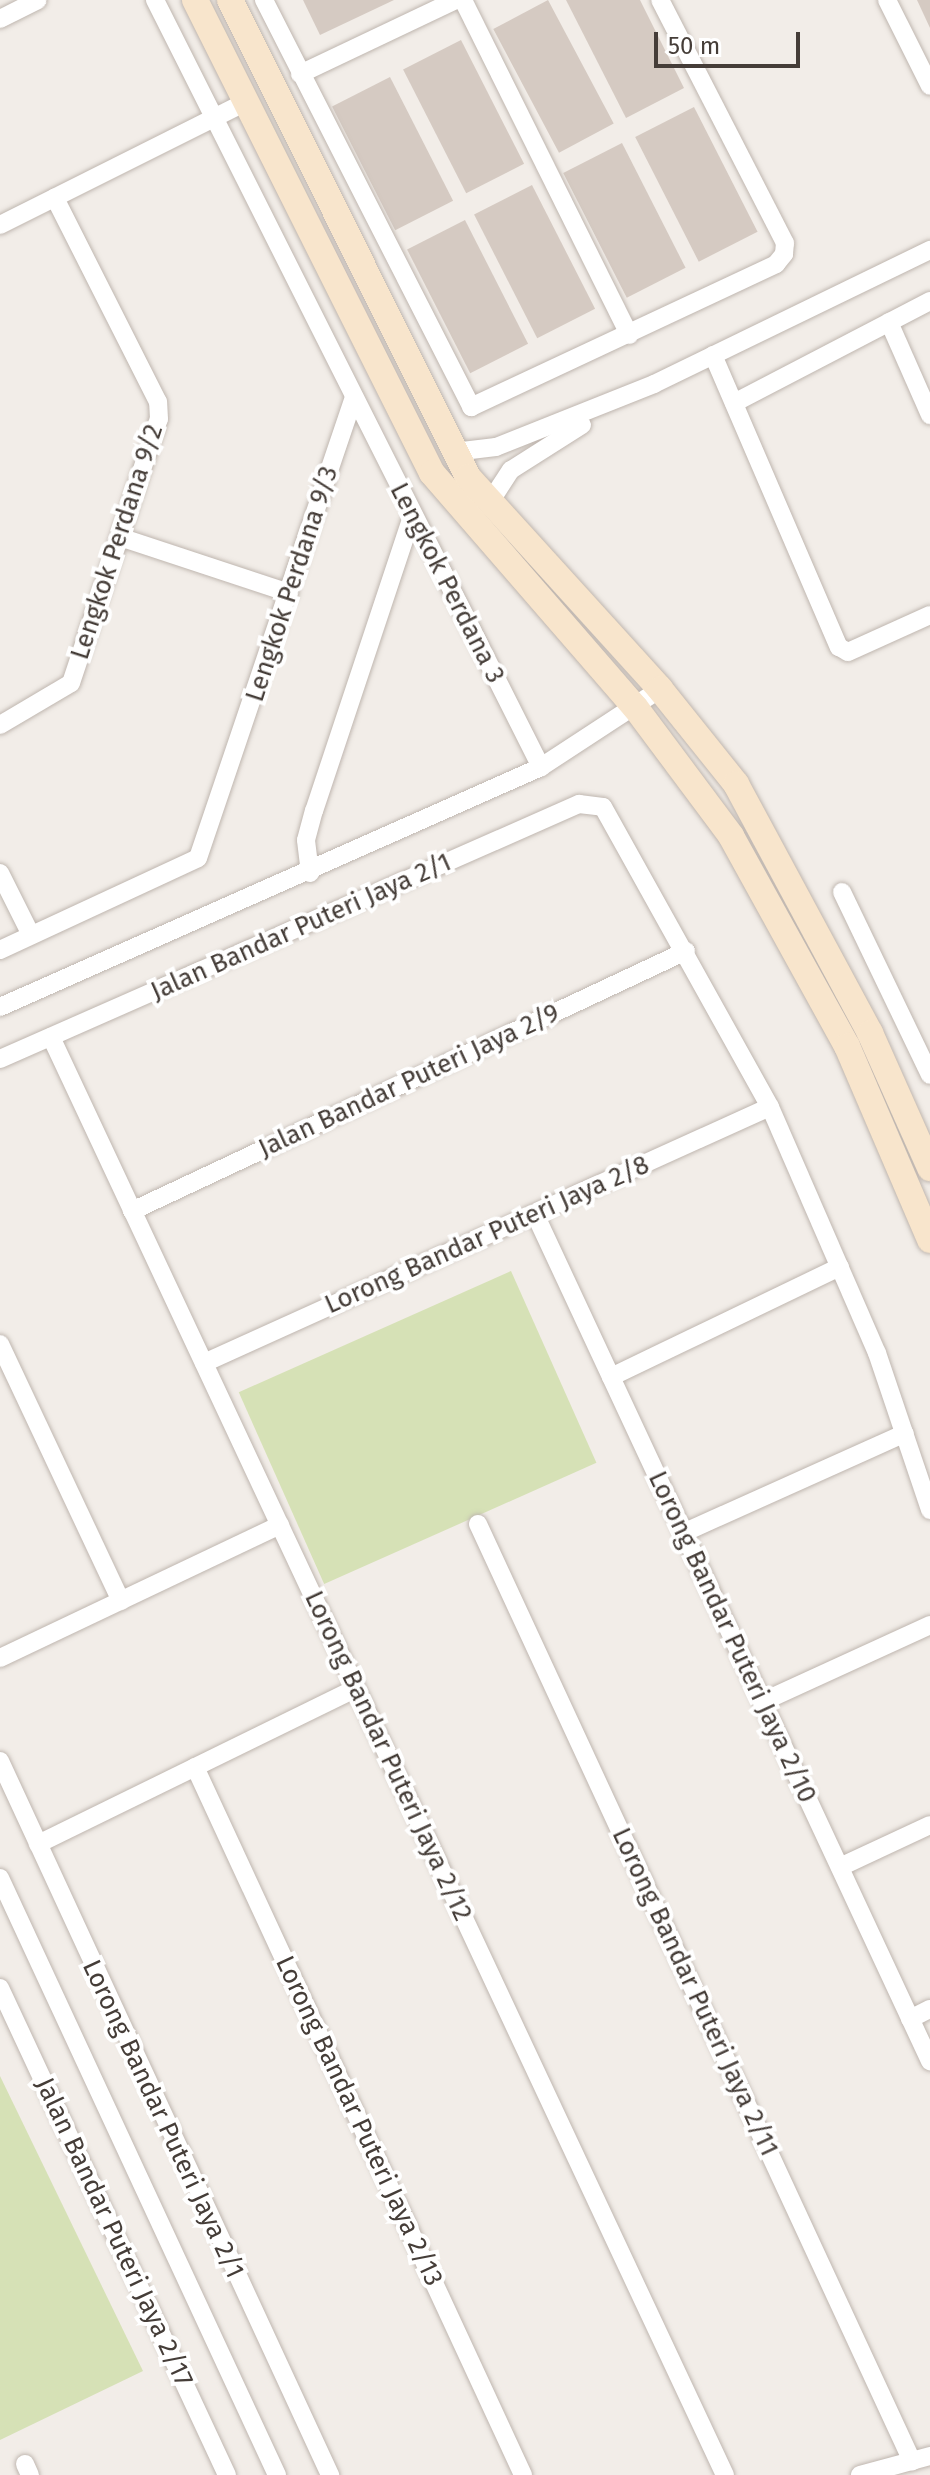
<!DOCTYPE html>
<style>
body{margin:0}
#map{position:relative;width:930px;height:2475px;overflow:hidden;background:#f2ede8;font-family:"Fira Sans",sans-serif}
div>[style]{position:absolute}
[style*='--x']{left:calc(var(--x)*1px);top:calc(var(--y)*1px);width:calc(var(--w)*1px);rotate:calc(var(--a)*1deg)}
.green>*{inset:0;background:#d6e1b6;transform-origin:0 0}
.building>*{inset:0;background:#d5cac2;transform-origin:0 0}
.roads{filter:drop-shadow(0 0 2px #bfb6af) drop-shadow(0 0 2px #bfb6af)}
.street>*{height:18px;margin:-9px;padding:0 9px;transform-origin:9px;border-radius:9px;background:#fff}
.secondary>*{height:26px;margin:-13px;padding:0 13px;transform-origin:13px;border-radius:13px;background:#f8e5cc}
span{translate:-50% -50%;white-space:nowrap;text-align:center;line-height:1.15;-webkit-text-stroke:8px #fff;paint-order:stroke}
.street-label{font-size:26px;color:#453d38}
.scale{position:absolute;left:654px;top:32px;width:146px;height:36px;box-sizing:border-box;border:4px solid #453d38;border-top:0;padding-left:10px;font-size:24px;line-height:28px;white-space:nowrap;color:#453d38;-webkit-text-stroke:6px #fff;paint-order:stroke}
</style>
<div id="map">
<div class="green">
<i style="left:511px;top:1271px;width:210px;height:298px;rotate:66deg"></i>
<i style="clip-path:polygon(0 2076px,143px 2371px,0 2440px)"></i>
</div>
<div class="building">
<i style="clip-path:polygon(303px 0,394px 0,320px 35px)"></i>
<i style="left:548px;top:0;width:140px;height:62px;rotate:62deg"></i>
<i style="clip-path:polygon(566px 0,640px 0,684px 88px,626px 118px)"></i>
<i style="clip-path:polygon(917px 0,930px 0,930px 28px)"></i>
<i style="left:461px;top:40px;width:139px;height:65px;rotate:63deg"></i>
<i style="left:390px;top:77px;width:139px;height:65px;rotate:63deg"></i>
<i style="left:694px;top:107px;width:140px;height:66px;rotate:63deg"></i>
<i style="left:622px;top:143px;width:140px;height:66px;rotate:63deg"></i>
<i style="left:532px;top:185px;width:139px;height:65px;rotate:63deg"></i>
<i style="left:465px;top:220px;width:139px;height:65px;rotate:63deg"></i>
</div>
<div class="roads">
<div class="street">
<i style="--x:155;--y:0;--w:859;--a:63.29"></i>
<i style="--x:264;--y:0;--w:457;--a:63"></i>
<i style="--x:471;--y:407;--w:337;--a:-25.1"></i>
<i style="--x:776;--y:264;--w:13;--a:-51"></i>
<i style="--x:784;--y:254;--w:11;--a:-85"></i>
<i style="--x:785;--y:243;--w:273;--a:-117.2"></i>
<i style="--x:463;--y:0;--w:374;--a:63.6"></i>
<i style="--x:887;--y:0;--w:96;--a:63.4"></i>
<i style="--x:0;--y:19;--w:42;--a:-26.6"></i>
<i style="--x:300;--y:74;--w:173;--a:-25.4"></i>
<i style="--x:0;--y:225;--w:275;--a:-26.6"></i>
<i style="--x:889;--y:322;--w:102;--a:66.2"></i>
<i style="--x:713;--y:355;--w:318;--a:66.7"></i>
<i style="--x:839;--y:647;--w:10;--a:29"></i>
<i style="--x:848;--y:652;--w:90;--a:-24.3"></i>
<i style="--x:734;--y:403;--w:221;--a:-27.5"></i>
<i style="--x:454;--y:452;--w:42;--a:-6.8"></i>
<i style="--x:496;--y:447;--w:170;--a:-21.7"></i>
<i style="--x:654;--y:384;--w:307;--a:-25.9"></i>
<i style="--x:490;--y:502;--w:38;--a:-57"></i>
<i style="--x:511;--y:470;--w:84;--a:-32.4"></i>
<i style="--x:120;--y:537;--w:178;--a:18.3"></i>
<i style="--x:0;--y:725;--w:82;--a:-30.6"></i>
<i style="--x:71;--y:683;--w:278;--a:-71.6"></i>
<i style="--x:159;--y:419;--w:17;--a:-93"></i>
<i style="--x:158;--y:402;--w:229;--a:-116.8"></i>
<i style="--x:0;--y:873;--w:69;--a:63.4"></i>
<i style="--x:310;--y:873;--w:33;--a:-97"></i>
<i style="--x:306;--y:840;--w:30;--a:-75"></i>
<i style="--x:314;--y:811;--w:313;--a:-71.6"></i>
<i style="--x:842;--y:892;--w:203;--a:64.3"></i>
<i style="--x:0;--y:950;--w:218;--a:-24.9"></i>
<i style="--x:198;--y:858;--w:486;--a:-71.3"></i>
<i style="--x:0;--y:1007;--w:592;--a:-23.92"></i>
<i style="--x:541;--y:767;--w:142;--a:-33.2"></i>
<i style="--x:51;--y:1037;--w:1588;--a:64.89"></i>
<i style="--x:0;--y:1059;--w:633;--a:-23.77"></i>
<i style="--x:579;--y:804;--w:24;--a:7"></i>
<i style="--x:603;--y:807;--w:343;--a:60.9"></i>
<i style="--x:770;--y:1107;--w:268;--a:66.5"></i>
<i style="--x:877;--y:1353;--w:166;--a:71.3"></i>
<i style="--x:132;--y:1211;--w:612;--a:-25.14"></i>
<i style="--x:535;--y:1214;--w:935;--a:65"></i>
<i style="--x:0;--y:1344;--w:284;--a:64.8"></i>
<i style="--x:204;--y:1363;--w:621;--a:-24.34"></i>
<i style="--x:611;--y:1377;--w:254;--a:-25.7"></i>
<i style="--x:478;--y:1524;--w:1033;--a:65.15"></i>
<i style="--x:683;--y:1533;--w:243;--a:-24.2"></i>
<i style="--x:0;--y:1658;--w:310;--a:-25.4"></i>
<i style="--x:762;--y:1702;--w:185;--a:-24.6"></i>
<i style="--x:0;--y:1761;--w:787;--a:65.19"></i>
<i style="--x:195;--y:1767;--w:780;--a:65.14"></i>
<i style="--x:38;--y:1844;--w:354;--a:-26.1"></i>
<i style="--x:840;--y:1867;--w:99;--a:-25"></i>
<i style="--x:0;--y:1878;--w:658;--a:65.11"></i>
<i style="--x:0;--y:1988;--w:537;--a:65.01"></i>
<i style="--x:910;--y:2019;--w:22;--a:-27"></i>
<i style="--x:25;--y:2464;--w:12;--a:66"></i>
<i style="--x:860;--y:2475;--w:73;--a:-15.2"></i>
</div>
<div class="secondary">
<i style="--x:195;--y:0;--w:529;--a:63.39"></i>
<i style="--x:432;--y:473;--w:310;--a:49.1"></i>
<i style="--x:635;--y:707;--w:161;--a:53.3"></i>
<i style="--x:731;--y:836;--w:240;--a:61.1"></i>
<i style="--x:847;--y:1046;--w:211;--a:66.8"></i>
<i style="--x:230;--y:0;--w:533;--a:63.48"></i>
<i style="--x:468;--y:477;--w:286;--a:47.8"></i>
<i style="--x:660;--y:689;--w:122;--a:51.3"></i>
<i style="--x:736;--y:784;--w:283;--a:61.7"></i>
<i style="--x:870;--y:1033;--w:148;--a:66"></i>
</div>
</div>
<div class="street-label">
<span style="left:117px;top:542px;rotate:-72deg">Lengkok Perdana 9/2</span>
<span style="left:447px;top:583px;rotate:63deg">Lengkok Perdana 3</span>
<span style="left:292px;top:584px;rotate:-72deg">Lengkok Perdana 9/3</span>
<span style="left:301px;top:927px;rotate:-24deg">Jalan Bandar Puteri Jaya 2/1</span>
<span style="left:409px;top:1081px;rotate:-25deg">Jalan Bandar Puteri Jaya 2/9</span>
<span style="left:487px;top:1235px;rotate:-24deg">Lorong Bandar Puteri Jaya 2/8</span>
<span style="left:732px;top:1637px;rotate:65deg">Lorong Bandar Puteri Jaya 2/10</span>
<span style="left:388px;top:1756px;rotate:65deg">Lorong Bandar Puteri Jaya 2/12</span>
<span style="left:695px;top:1992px;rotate:65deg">Lorong Bandar Puteri Jaya 2/11</span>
<span style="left:163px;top:2119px;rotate:65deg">Lorong Bandar Puteri Jaya 2/1</span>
<span style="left:359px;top:2121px;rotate:65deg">Lorong Bandar Puteri Jaya 2/13</span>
<span style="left:114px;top:2232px;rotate:65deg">Jalan Bandar Puteri Jaya 2/17</span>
</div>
<div class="scale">50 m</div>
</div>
